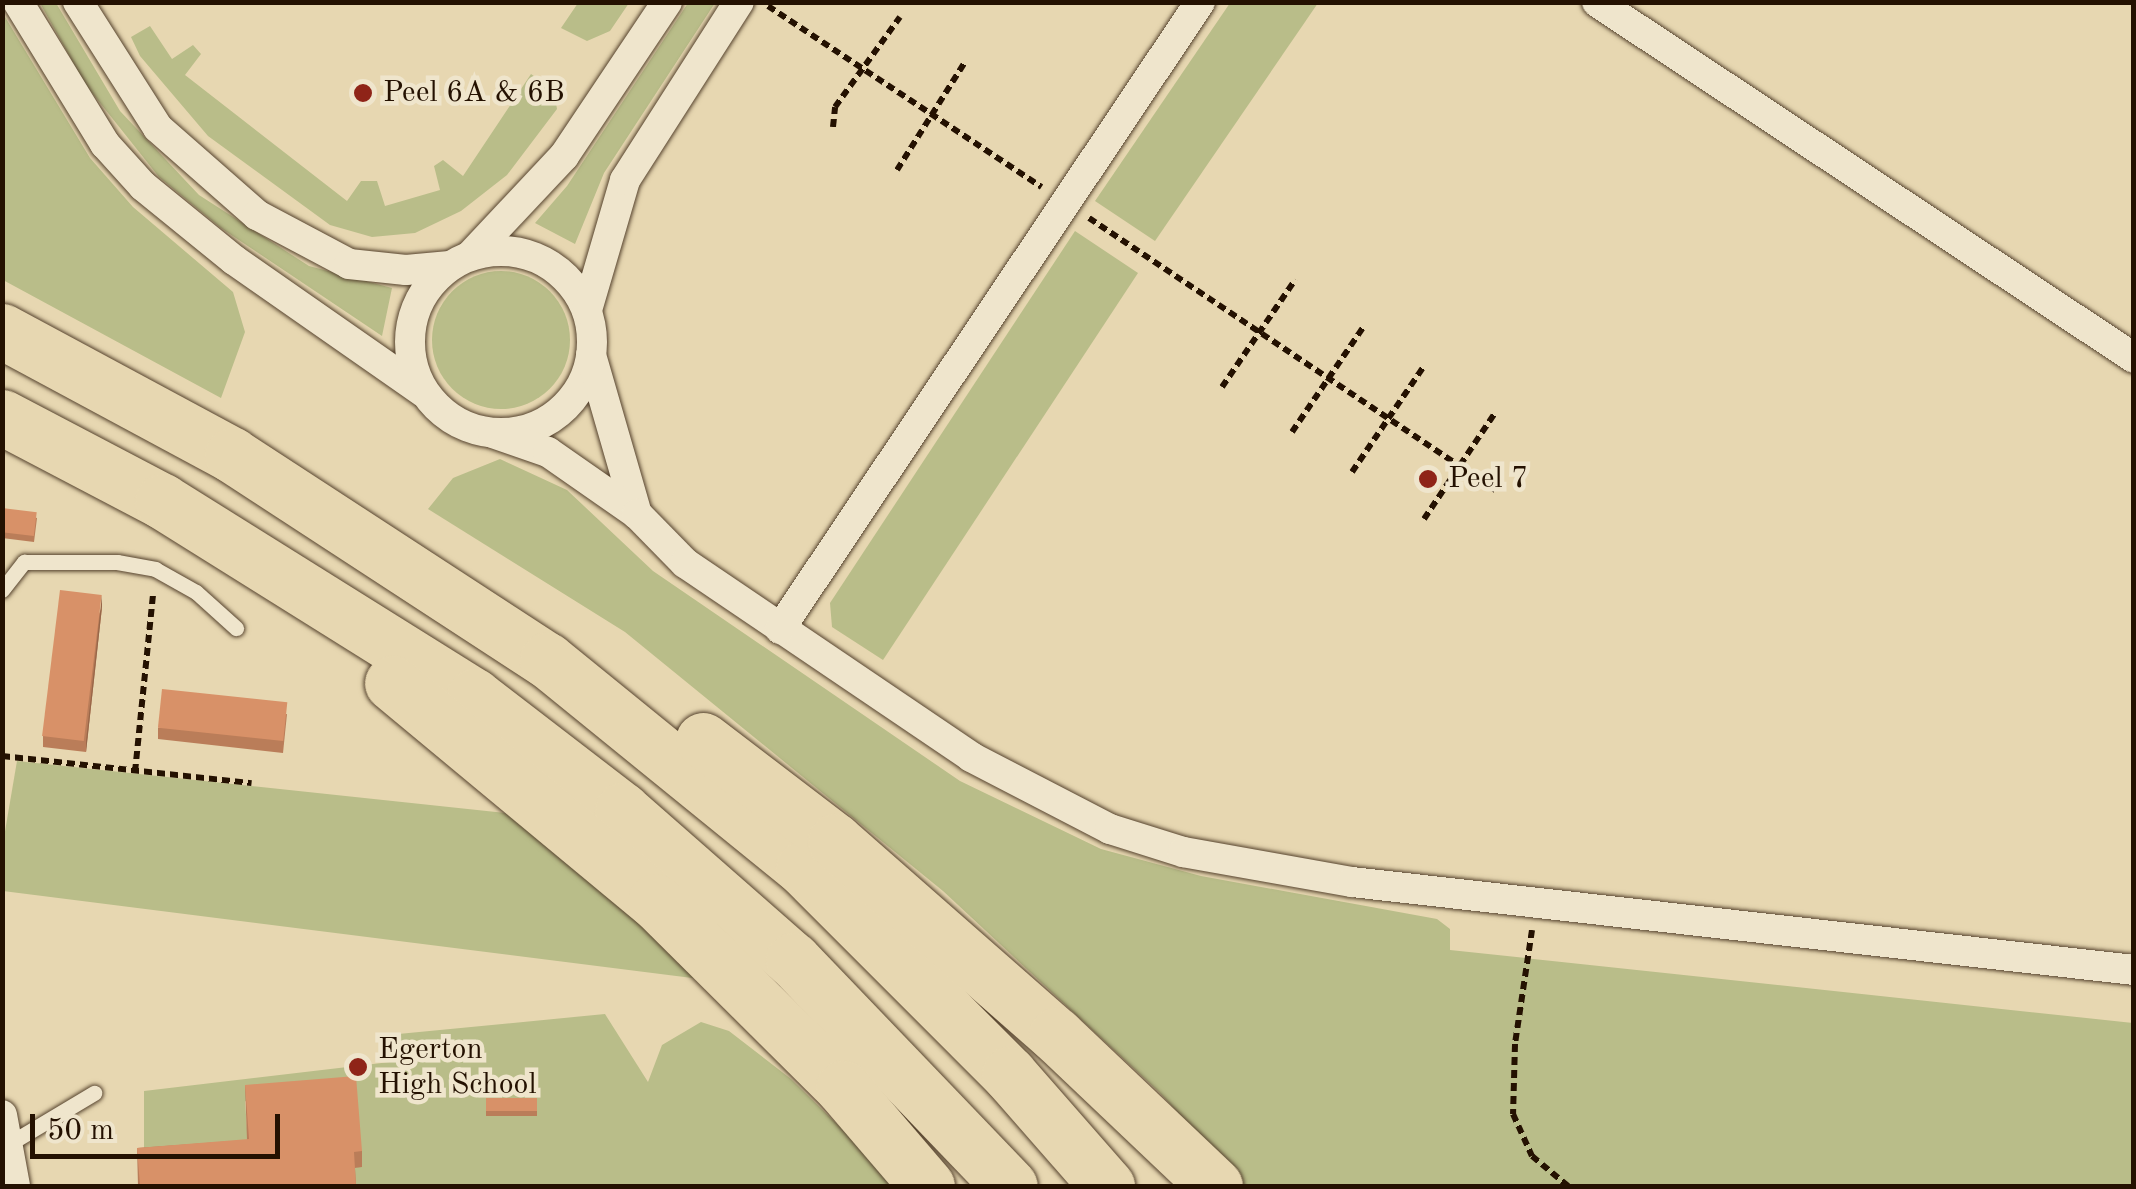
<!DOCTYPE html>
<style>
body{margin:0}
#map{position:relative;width:2136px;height:1189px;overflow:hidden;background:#e7d7b1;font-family:"Old Standard TT",serif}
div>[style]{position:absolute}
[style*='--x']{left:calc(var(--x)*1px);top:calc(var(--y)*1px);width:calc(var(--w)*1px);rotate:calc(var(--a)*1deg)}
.green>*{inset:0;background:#b9bd89}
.round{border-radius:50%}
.path>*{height:6px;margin-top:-3px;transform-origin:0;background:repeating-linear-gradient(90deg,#241101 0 8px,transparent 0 13px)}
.roads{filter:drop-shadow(0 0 2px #55422d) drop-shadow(0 0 2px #55422d)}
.lane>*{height:15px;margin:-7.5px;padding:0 7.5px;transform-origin:7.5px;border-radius:7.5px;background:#efe5cc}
.street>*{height:30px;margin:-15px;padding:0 15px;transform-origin:15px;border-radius:15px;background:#efe5cc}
.street>.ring{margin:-15px;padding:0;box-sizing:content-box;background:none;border:30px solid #efe5cc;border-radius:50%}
.highway>*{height:55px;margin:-27.5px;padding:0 27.5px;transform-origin:27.5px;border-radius:27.5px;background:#e7d7b1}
.wall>*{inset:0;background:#ba7d59;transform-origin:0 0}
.shaded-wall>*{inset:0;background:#976649}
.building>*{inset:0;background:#d89168;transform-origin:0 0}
.dots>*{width:28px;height:28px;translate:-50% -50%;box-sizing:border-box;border:5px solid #efe5cc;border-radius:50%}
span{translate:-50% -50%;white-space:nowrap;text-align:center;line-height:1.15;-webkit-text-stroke:9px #efe5cc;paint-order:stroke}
.poi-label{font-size:30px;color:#241101}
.left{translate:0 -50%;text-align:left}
.frame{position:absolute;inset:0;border:5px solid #241101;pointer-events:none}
.scale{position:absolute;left:30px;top:1114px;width:250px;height:45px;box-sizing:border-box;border:5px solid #241101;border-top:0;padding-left:12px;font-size:30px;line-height:35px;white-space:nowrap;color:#241101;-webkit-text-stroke:8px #efe5cc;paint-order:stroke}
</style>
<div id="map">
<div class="green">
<i style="clip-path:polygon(40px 3px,56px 3px,120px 111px,199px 195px,309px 266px,392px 288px,382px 336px,221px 228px,159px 177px,85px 84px)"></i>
<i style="clip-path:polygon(578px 3px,578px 2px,629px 3px,610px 31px,587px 41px,561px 28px)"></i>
<i style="clip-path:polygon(688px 3px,715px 3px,604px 173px,575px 244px,535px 223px,567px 186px)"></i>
<i style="clip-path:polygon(1230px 3px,1318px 3px,1155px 241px,1095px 201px)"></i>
<i style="clip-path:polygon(2px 12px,90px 158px,133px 207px,233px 292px,245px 332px,221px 398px,3px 280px)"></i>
<i style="clip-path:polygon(150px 26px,172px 59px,193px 45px,201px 54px,185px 75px,347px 201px,361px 181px,377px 181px,385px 206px,440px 190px,434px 166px,443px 160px,463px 176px,531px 74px,554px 91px,557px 109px,507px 175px,461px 211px,415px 233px,372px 237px,330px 225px,208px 136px,140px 56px,131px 37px)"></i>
<i style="clip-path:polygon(1075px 231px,1138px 273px,883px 660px,832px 627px,830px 603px)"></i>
<i class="round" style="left:432px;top:271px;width:138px;height:138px"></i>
<i style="clip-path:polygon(500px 459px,567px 490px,653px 571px,960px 781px,1101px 849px,1201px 876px,1437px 919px,1450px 929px,1450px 950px,2133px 1023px,2133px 1186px,1245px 1186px,1159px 1092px,943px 891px,625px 632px,428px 509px,453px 478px)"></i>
<i style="clip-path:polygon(17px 761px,523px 815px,708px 980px,3px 891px,3px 843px)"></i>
<i style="clip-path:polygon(605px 1014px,648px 1082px,662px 1045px,701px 1022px,729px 1031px,791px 1079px,900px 1186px,355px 1186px,354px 1168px,362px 1166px,245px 1101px,249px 1156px,144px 1164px,144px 1091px,390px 1062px,388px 1035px)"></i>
</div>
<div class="path">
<i style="--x:768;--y:6;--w:328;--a:33.5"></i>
<i style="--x:833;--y:127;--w:20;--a:-84"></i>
<i style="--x:835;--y:107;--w:111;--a:-54.2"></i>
<i style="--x:897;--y:170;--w:128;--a:-57.8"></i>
<i style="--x:1089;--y:218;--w:493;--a:33.8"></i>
<i style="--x:1222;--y:387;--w:130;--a:-55.7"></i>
<i style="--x:1292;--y:432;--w:128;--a:-55.8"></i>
<i style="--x:1352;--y:472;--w:128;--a:-55.8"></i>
<i style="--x:1424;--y:519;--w:128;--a:-56.2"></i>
<i style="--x:2;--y:756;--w:251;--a:6.2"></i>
<i style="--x:135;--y:772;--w:179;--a:-84.2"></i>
<i style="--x:1532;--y:930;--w:115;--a:98.5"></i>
<i style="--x:1515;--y:1044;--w:70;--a:91.6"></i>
<i style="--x:1513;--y:1114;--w:46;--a:65.7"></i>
<i style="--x:1532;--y:1156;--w:47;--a:39.8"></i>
</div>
<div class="roads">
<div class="lane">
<i style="--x:2;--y:590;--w:36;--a:-52"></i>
<i style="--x:24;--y:562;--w:93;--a:0"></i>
<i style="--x:117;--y:562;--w:39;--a:10"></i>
<i style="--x:155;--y:569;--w:47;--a:29.3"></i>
<i style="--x:196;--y:592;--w:54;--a:42"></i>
<i style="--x:12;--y:1142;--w:96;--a:-30.9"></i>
</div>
<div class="street">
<i style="--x:18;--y:2;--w:167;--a:58.5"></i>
<i style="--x:105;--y:144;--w:57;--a:47.9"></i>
<i style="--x:143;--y:186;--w:117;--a:39.1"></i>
<i style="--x:234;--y:260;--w:231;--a:34.9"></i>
<i style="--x:78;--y:2;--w:149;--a:57.6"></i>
<i style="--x:158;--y:128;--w:132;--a:41.3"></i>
<i style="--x:257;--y:215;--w:104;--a:28"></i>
<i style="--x:349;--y:264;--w:57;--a:6"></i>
<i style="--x:406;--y:270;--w:44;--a:-5.2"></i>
<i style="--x:1597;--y:2;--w:644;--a:33.54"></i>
<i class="ring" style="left:410px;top:251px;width:152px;height:152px"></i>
<i style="--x:471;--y:255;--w:136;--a:-46.8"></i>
<i style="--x:564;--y:156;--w:185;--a:-56.2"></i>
<i style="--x:587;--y:310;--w:135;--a:-73.7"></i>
<i style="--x:625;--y:180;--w:211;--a:-57.4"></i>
<i style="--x:591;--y:355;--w:166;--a:73.9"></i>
<i style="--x:493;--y:433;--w:58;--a:19.1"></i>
<i style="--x:548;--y:452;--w:108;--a:34.9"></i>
<i style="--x:637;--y:514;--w:69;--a:45.6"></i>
<i style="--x:685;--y:563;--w:346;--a:34.1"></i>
<i style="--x:971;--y:757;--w:157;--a:27.4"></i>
<i style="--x:1110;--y:829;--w:77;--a:17.5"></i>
<i style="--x:1183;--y:852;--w:172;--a:10.1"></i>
<i style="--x:1352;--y:882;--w:787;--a:6.42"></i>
<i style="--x:780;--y:629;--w:755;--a:-56.18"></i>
<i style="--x:2;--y:1115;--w:72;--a:79.6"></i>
</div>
<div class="highway">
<i style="--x:2;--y:331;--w:261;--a:28.3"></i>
<i style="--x:232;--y:455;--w:376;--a:33.1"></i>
<i style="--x:547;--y:660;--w:330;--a:39.1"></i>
<i style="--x:803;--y:868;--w:291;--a:45"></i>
<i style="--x:1009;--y:1074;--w:149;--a:48.8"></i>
<i style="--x:2;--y:417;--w:181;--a:27.7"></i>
<i style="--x:162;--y:501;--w:368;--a:32"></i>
<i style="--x:474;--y:696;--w:187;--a:37.6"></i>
<i style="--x:622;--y:810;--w:227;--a:41.3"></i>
<i style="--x:793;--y:960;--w:313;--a:46.2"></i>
<i style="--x:392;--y:683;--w:342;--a:39.7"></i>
<i style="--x:655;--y:901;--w:265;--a:44.8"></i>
<i style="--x:843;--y:1088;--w:129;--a:49.4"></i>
<i style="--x:703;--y:740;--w:166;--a:37.4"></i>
<i style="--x:835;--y:841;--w:294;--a:41.3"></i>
<i style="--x:1056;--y:1035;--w:219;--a:43.5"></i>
</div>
</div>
<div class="wall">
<i style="clip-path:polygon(2px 508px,37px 518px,34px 542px,2px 538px)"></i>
<i style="clip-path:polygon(102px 607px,86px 752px,43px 747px,43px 736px)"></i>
<i style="clip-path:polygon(287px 714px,283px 753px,158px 739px,158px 728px)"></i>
<i style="clip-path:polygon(245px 1085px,362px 1151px,362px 1167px,355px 1168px,356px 1186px,138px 1186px,137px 1148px,247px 1140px)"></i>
<i style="left:486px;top:1098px;width:51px;height:18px"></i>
</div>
<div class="shaded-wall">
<i style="clip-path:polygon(102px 595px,102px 607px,86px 752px,86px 741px)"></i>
</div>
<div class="building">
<i style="left:2px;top:508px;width:35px;height:24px;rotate:7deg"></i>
<i style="left:60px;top:590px;width:42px;height:147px;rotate:7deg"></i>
<i style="left:162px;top:689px;width:126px;height:39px;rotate:6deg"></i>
<i style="clip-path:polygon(356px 1076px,362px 1151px,354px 1152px,356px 1186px,140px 1186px,137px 1148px,249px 1139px,245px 1085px)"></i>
<i style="left:486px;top:1098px;width:51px;height:13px"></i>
</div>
<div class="dots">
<i style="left:363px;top:93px;background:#8f2418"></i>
<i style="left:1428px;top:479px;background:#8f2418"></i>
<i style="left:358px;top:1067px;background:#8f2418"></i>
</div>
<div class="poi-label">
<span class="left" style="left:383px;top:93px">Peel 6A &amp; 6B</span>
<span class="left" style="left:1448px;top:479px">Peel 7</span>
<span class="left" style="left:378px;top:1067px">Egerton<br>High School</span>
</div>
<div class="frame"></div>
<div class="scale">50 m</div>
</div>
